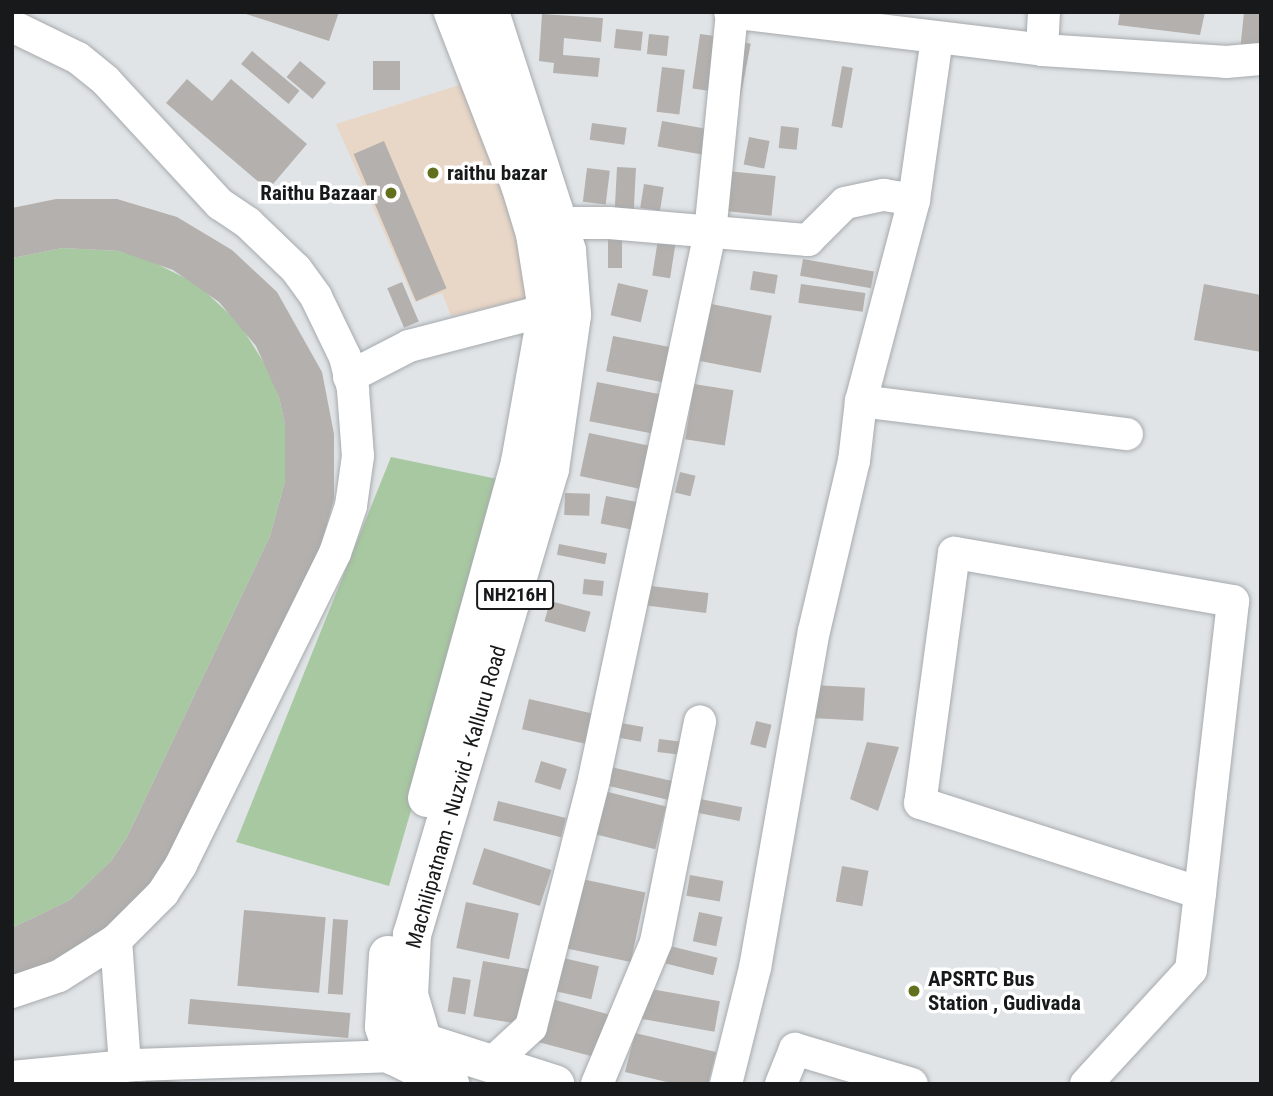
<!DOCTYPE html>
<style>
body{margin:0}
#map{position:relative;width:1273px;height:1096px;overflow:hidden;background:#e0e4e7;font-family:"Roboto Condensed",sans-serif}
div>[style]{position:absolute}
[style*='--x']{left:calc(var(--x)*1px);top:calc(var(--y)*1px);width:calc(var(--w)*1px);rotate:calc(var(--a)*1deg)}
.commercial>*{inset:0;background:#e8d6c6}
.green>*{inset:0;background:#a7c8a0}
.building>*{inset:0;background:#b4b0ad;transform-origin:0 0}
.roads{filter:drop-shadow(0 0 2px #a6aaad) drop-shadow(0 0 2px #a6aaad)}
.minor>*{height:32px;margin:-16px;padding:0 16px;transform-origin:16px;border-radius:16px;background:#fff}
.highway>*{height:38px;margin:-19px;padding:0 19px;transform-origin:19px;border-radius:19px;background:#fff}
.dots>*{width:19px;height:19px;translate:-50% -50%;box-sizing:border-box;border:4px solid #fff;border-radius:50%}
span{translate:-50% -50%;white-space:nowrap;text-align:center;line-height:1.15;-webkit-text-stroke:7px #fff;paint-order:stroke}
.shield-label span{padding:2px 5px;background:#fff;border:2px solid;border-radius:5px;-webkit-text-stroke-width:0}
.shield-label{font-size:19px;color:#18191a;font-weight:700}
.poi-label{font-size:21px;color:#18191a;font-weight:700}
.left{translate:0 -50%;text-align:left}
.right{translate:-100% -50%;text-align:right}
.street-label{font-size:21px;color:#18191a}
.frame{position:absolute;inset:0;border:14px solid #18191a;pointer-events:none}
</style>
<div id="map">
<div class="commercial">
<i style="clip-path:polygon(466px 83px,538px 296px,451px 316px,442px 293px,415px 302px,336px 124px)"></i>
</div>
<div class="green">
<i style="clip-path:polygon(63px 248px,119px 251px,147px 259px,197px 284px,239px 323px,269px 371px,279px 397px,285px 425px,285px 481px,270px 536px,127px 837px,111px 861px,70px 900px,12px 928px,12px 258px)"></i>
<i style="clip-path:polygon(391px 457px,507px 481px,389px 886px,236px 842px)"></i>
</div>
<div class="building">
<i style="clip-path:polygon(240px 12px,339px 12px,329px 41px)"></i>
<i style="clip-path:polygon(1120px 12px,1205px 12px,1200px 35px,1118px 25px)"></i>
<i style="clip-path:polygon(1244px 12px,1261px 12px,1261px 50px,1240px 51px)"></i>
<i style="clip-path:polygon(542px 14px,603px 18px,601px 42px,564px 38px,563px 55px,600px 58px,598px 77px,553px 73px,554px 63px,539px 61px)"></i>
<i style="left:616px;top:29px;width:27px;height:19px;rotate:6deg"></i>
<i style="left:649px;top:34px;width:20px;height:20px;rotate:6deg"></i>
<i style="left:700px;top:34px;width:22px;height:55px;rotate:8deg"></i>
<i style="left:736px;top:41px;width:15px;height:82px;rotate:11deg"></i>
<i style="left:252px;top:51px;width:62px;height:17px;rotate:40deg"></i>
<i style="left:300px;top:61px;width:34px;height:21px;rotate:40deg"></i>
<i style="left:373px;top:61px;width:27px;height:29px"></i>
<i style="left:842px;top:66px;width:11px;height:61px;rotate:10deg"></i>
<i style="left:662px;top:67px;width:23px;height:45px;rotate:7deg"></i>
<i style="clip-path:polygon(187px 79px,212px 101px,231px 79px,307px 144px,268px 190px,166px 103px)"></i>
<i style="left:662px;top:121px;width:52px;height:26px;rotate:10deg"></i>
<i style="left:592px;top:123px;width:35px;height:17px;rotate:8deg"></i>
<i style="left:781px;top:126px;width:18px;height:22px;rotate:6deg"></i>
<i style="left:749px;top:137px;width:21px;height:28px;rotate:11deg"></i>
<i style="left:384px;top:141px;width:160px;height:33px;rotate:67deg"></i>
<i style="left:617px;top:167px;width:19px;height:43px;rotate:3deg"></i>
<i style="left:587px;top:168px;width:23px;height:34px;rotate:7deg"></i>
<i style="left:718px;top:170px;width:58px;height:40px;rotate:6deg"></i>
<i style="left:644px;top:184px;width:20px;height:24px;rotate:9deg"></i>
<i style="clip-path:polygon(56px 199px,117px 199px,177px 217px,232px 250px,277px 292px,322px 372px,334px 434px,334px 499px,317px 560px,153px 887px,79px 955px,12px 979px,12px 928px,70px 900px,111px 861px,127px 837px,270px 536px,285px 481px,285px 425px,279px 397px,256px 346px,219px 302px,173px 270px,119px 251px,63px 248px,12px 258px,12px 208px)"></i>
<i style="left:659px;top:233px;width:18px;height:43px;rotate:9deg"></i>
<i style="left:608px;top:238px;width:14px;height:30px"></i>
<i style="left:803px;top:259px;width:72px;height:17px;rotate:10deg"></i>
<i style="left:753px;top:271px;width:25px;height:19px;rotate:9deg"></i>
<i style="left:402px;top:282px;width:43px;height:16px;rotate:67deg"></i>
<i style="left:618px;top:283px;width:31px;height:33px;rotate:13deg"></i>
<i style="left:801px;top:284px;width:65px;height:19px;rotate:8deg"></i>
<i style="clip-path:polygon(1204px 284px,1261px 295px,1261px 352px,1194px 340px)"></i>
<i style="left:711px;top:304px;width:62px;height:58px;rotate:11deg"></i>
<i style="left:613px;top:336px;width:67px;height:36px;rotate:11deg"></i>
<i style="left:597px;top:382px;width:72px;height:40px;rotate:11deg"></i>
<i style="left:694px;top:384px;width:40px;height:56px;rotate:9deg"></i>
<i style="left:589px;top:433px;width:69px;height:44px;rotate:12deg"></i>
<i style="left:680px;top:472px;width:16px;height:21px;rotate:14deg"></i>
<i style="left:565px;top:493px;width:25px;height:22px;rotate:2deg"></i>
<i style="left:606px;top:496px;width:38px;height:28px;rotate:11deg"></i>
<i style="left:559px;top:544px;width:49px;height:11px;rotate:11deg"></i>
<i style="left:584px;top:579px;width:20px;height:15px;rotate:6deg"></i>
<i style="left:643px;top:585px;width:66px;height:20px;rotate:7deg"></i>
<i style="left:550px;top:601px;width:42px;height:21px;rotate:15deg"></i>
<i style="left:813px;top:685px;width:52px;height:33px;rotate:3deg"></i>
<i style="left:529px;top:699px;width:66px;height:31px;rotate:13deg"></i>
<i style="left:610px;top:721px;width:34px;height:15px;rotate:10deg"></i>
<i style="left:756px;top:721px;width:16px;height:24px;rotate:14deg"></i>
<i style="left:659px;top:739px;width:23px;height:13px;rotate:7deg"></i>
<i style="clip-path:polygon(867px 742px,899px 747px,878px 811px,850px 799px)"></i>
<i style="left:541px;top:761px;width:27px;height:22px;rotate:17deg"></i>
<i style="left:611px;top:767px;width:65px;height:19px;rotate:13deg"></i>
<i style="left:600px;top:790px;width:68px;height:44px;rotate:14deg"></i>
<i style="left:700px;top:799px;width:43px;height:14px;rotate:11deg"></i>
<i style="left:498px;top:801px;width:70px;height:20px;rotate:14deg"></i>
<i style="left:484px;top:848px;width:71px;height:38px;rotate:18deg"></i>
<i style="left:842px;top:866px;width:27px;height:36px;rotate:10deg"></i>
<i style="left:690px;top:875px;width:34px;height:21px;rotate:10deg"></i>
<i style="left:577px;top:878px;width:70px;height:71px;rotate:12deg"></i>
<i style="left:466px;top:902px;width:54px;height:47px;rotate:12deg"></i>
<i style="left:244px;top:910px;width:82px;height:76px;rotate:5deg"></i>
<i style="left:699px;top:912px;width:24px;height:30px;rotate:12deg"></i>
<i style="left:333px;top:919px;width:15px;height:75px;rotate:4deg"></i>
<i style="left:670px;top:946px;width:49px;height:18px;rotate:14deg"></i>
<i style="left:559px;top:957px;width:41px;height:34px;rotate:13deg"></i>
<i style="left:483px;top:961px;width:47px;height:56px;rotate:10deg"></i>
<i style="left:453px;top:977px;width:18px;height:35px;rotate:9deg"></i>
<i style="left:645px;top:988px;width:76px;height:31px;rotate:10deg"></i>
<i style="left:548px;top:998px;width:72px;height:45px;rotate:15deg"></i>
<i style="left:190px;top:999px;width:161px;height:25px;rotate:5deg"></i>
<i style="clip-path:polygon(635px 1033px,716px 1052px,708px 1084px,675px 1084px,625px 1072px)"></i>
<i style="clip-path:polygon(146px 1079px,180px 1081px,145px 1084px)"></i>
</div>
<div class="roads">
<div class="minor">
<i style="--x:730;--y:12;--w:314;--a:6.9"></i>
<i style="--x:1042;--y:50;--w:184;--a:3.7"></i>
<i style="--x:1226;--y:62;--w:35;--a:-5"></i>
<i style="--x:12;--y:26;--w:73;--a:25.9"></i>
<i style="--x:78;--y:58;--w:36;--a:39"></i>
<i style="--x:106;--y:81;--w:168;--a:47.2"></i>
<i style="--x:220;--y:204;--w:34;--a:34"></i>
<i style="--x:248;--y:223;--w:66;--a:43.8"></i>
<i style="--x:296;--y:269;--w:34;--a:54"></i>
<i style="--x:316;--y:297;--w:67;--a:64.2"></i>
<i style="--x:345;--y:357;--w:34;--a:76"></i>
<i style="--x:353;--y:390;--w:66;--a:85.7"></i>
<i style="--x:358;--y:456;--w:50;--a:98"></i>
<i style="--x:351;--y:506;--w:50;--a:108.8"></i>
<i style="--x:335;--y:553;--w:348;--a:116.3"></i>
<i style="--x:181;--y:865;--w:33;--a:123"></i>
<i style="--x:163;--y:893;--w:66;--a:135"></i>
<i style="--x:116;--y:940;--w:67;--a:147.7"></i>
<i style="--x:59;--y:976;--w:50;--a:161.2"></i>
<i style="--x:1042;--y:50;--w:38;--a:-87"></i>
<i style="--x:559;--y:223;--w:50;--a:0"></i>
<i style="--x:609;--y:223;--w:200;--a:4.9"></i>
<i style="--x:808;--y:240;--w:52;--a:-45"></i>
<i style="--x:845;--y:203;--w:40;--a:-12"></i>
<i style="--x:884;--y:195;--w:30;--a:9"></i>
<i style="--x:349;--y:377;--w:68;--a:-27.3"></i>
<i style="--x:409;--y:346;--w:143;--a:-14.6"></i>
<i style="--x:861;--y:401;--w:268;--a:7.1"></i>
<i style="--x:116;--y:940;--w:126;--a:85.9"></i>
<i style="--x:492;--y:1063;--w:53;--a:-42.7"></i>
<i style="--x:531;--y:1027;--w:256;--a:-75.7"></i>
<i style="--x:594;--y:779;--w:558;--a:-78.01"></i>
<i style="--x:710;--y:233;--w:221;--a:-84.3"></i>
<i style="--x:12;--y:1077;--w:126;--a:-5.5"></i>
<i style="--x:137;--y:1065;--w:257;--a:-2"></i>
<i style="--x:597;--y:1084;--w:154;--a:-67.4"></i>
<i style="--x:656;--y:942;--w:225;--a:-78.7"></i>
<i style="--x:726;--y:1084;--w:120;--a:-76"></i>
<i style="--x:755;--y:968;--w:342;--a:-80.1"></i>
<i style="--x:814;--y:631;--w:175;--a:-76.8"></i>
<i style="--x:854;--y:461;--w:60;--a:-83.3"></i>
<i style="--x:861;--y:401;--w:208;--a:-75.2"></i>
<i style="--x:914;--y:200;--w:163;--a:-81.9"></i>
<i style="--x:781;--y:1084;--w:38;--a:-68"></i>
<i style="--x:795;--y:1049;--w:122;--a:16.7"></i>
<i style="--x:1086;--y:1084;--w:155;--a:-47.4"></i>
<i style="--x:1191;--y:970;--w:78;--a:-83.3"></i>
<i style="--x:1200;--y:893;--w:99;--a:-83.6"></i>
<i style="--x:1211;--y:795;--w:195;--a:-83.5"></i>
<i style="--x:1233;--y:601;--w:283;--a:-170.2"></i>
<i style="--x:954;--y:553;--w:252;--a:97.7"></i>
<i style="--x:920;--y:803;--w:294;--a:17.8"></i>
</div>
<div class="highway">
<i style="--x:490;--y:12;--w:251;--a:72.1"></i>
<i style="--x:567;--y:251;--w:64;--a:85.5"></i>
<i style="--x:572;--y:315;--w:156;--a:98.1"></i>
<i style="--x:550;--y:469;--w:485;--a:106.5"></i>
<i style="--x:412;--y:934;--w:61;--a:92.8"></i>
<i style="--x:409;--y:995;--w:49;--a:73.4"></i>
<i style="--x:423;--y:1042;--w:139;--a:17.7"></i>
<i style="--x:427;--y:798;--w:349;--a:-74.5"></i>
<i style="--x:520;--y:462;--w:154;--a:-79.9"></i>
<i style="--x:547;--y:310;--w:77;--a:-99"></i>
<i style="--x:535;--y:234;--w:51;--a:-107"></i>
<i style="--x:520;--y:185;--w:186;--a:-111.2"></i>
<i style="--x:388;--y:955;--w:72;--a:93.2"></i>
<i style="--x:384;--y:1027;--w:31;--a:71"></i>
<i style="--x:394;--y:1056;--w:63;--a:26.6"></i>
</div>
</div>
<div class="dots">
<i style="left:433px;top:173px;background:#61701c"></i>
<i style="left:391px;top:193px;background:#61701c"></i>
<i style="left:914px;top:991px;background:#61701c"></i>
</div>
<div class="shield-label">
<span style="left:515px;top:595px">NH216H</span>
</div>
<div class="poi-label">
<span class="left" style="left:447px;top:173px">raithu bazar</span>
<span class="right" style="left:377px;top:193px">Raithu Bazaar</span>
<span class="left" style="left:928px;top:991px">APSRTC Bus<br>Station , Gudivada</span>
</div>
<div class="street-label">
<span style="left:456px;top:797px;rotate:-74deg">Machilipatnam - Nuzvid - Kalluru Road</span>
</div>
<div class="frame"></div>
</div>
